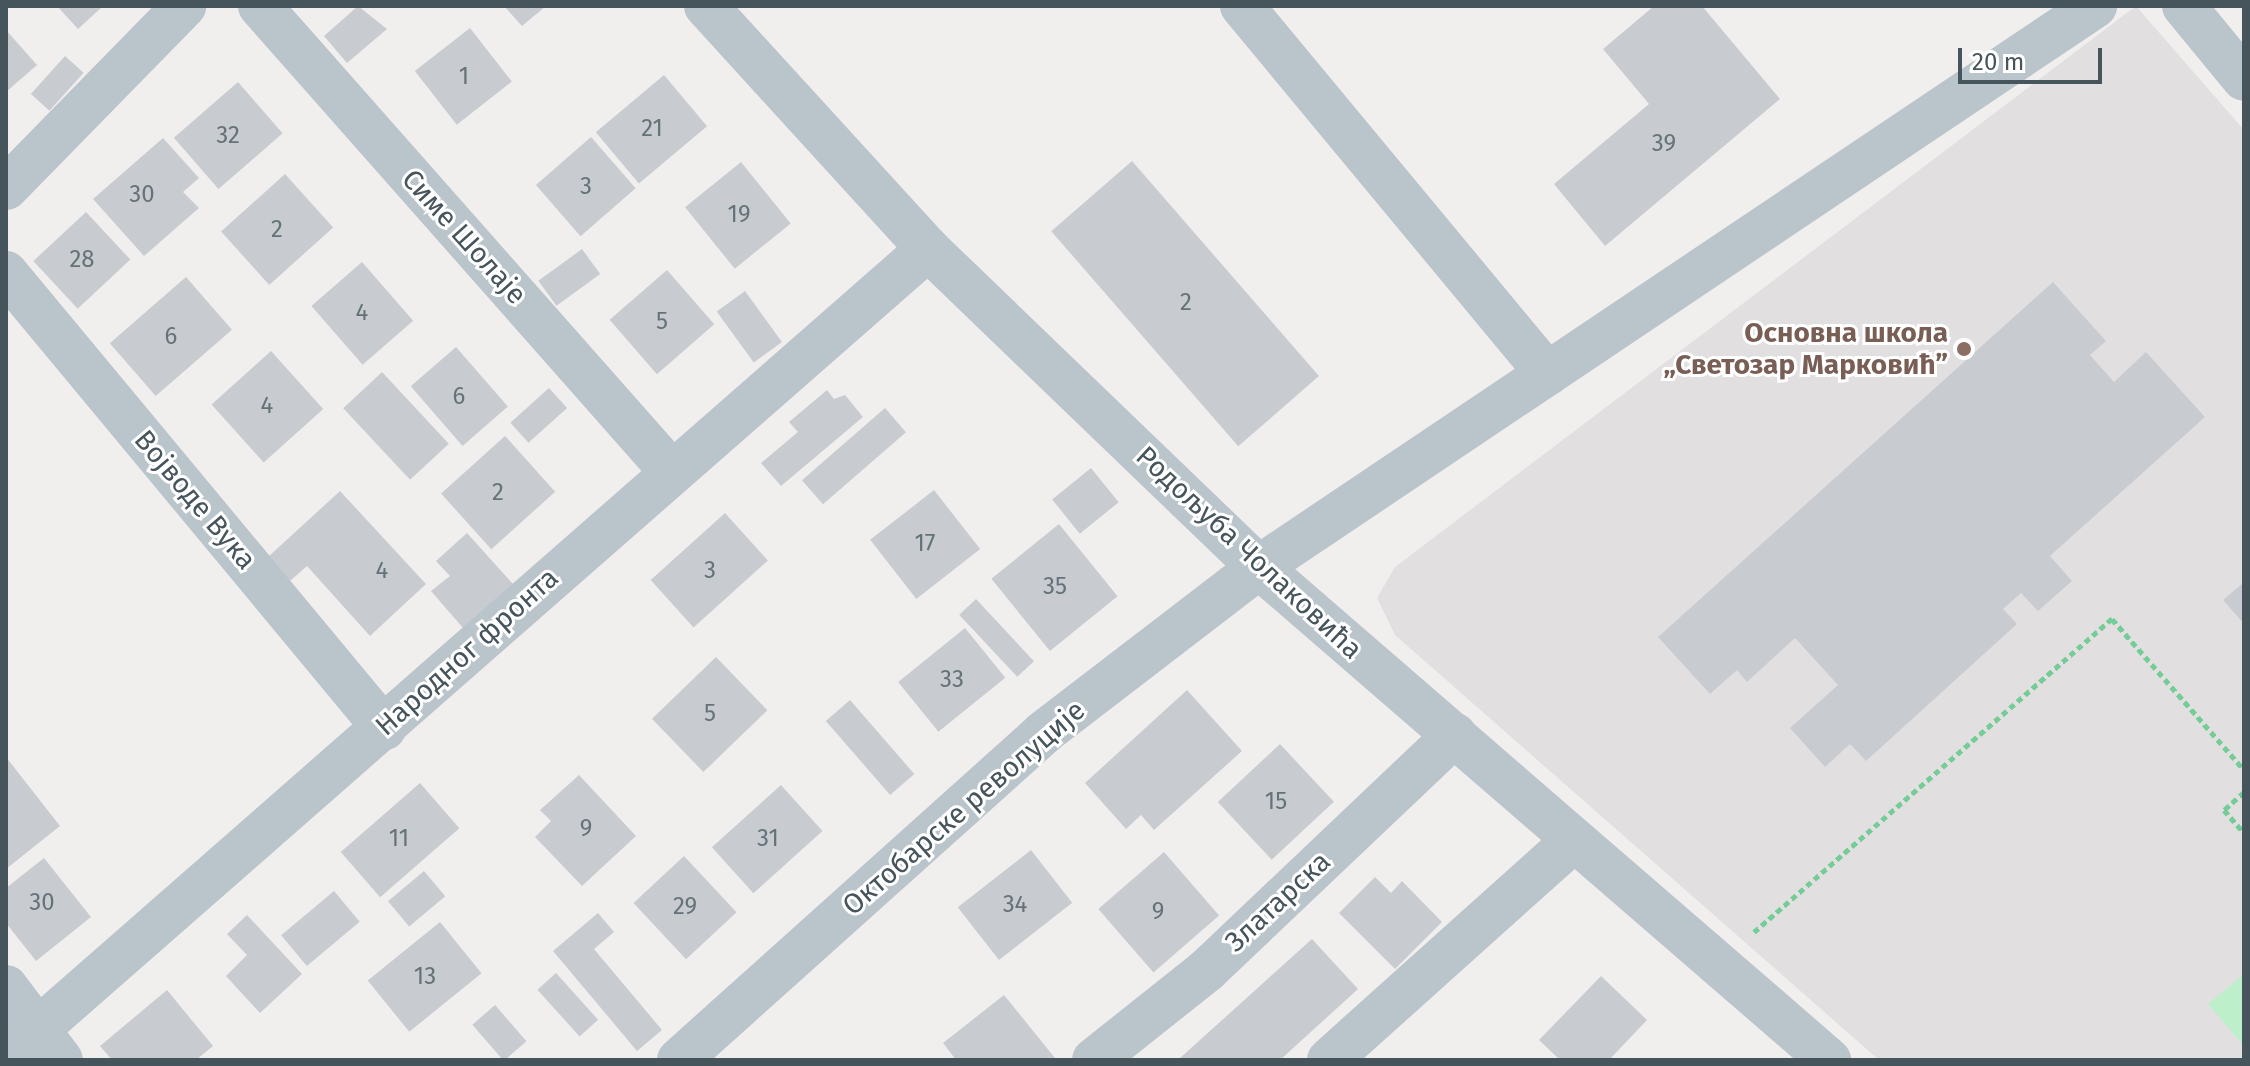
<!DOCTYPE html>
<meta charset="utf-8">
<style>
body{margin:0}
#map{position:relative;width:2250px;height:1066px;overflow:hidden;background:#f1eeee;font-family:"Fira Sans",sans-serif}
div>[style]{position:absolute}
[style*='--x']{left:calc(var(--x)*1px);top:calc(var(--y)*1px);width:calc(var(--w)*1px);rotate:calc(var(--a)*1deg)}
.education>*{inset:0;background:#e2dfe1}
.green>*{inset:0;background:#bcefca}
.building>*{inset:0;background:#c8ccd1;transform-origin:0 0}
.path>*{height:5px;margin-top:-2.5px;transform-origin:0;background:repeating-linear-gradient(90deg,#74cd97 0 6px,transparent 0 10px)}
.street>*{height:44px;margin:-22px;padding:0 22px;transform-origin:22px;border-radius:22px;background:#bac5cb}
.dots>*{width:22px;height:22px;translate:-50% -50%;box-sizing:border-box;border:4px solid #fff;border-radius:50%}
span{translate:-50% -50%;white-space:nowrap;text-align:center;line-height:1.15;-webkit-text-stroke:6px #fff;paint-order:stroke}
.number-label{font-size:24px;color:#667279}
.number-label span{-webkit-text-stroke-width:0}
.street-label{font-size:28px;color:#46545c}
.education-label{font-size:28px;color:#785e54;font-weight:700}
.right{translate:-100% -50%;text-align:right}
.frame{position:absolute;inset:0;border:8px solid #46545c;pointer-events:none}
.scale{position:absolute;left:1958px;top:48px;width:144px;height:36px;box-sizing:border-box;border:4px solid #46545c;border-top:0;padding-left:10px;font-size:24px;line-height:28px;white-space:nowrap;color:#46545c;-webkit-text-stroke:6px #fff;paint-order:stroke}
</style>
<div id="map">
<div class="education">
<i style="clip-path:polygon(2136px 6px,2244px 130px,2244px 1060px,1879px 1060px,1395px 635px,1377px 598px,1395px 567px)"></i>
</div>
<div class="green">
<i style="clip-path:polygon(2244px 974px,2244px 1046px,2208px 1004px)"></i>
</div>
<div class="building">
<i style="clip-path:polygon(57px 6px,103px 6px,78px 29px)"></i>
<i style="clip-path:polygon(358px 6px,387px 29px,347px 63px,324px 36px)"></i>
<i style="clip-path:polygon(504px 6px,546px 6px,522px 26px)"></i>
<i style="clip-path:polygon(1654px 6px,1702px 6px,1780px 99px,1605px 246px,1554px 184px,1649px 104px,1603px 49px)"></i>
<i style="left:470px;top:28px;width:68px;height:70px;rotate:52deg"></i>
<i style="clip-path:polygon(6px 30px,37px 65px,6px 92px)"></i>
<i style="left:65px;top:56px;width:25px;height:51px;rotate:42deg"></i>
<i style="left:664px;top:75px;width:67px;height:89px;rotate:50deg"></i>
<i style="left:238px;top:82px;width:68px;height:85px;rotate:49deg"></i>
<i style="left:591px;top:137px;width:68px;height:73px;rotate:49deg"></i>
<i style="clip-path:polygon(163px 138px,199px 178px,183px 192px,199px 208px,144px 256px,93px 199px)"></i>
<i style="left:1132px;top:161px;width:285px;height:107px;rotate:49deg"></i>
<i style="left:741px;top:162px;width:79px;height:72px;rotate:51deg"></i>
<i style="left:285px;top:174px;width:72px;height:86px;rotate:48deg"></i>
<i style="left:86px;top:212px;width:65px;height:72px;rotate:47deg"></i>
<i style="left:582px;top:249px;width:31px;height:54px;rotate:54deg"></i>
<i style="left:362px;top:262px;width:78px;height:67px;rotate:49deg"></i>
<i style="left:667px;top:270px;width:72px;height:76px;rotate:49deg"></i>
<i style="left:186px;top:277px;width:70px;height:101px;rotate:49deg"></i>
<i style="clip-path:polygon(2053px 282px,2106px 341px,2090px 355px,2114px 382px,2146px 352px,2205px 417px,2050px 556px,2072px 581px,2038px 611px,2021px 593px,2003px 609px,2017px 624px,1866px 761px,1850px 744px,1825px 767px,1790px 728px,1838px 685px,1795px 638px,1747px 682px,1737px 670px,1710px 694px,1658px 637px)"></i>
<i style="left:745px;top:291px;width:63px;height:35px;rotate:54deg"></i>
<i style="left:456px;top:347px;width:79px;height:60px;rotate:49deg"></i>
<i style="left:271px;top:351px;width:78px;height:80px;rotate:48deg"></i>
<i style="left:382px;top:372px;width:98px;height:53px;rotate:47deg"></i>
<i style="left:549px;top:388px;width:27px;height:52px;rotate:48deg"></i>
<i style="clip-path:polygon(827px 390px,834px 399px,845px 395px,863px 417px,781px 486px,761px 463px,798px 432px,789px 422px)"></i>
<i style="left:885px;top:408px;width:32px;height:110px;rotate:49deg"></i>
<i style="left:505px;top:436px;width:75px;height:86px;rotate:48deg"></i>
<i style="left:1091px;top:468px;width:44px;height:50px;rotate:51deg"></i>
<i style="left:934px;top:490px;width:75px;height:81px;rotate:52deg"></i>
<i style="clip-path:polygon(340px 491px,426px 584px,370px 636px,307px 566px,290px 581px,268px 557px)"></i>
<i style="left:725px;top:513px;width:64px;height:100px;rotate:48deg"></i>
<i style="left:1059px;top:524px;width:93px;height:87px;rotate:51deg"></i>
<i style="clip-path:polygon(467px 533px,513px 584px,463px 628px,431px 591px,450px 576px,436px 561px)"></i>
<i style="clip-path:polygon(2244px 582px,2244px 624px,2223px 600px)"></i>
<i style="left:976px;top:599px;width:85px;height:23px;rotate:47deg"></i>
<i style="left:965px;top:628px;width:64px;height:86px;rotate:51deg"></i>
<i style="left:716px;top:657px;width:74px;height:89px;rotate:46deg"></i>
<i style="clip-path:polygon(1187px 690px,1242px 751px,1154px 830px,1141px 815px,1126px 829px,1085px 783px)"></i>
<i style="left:850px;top:700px;width:98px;height:32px;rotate:49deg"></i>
<i style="left:1280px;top:744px;width:79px;height:85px;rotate:47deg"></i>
<i style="clip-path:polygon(6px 757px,60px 826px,6px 869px)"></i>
<i style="clip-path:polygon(579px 775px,636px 836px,582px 886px,535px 837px,551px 821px,540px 810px)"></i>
<i style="left:420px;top:783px;width:60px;height:105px;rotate:49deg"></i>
<i style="left:781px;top:785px;width:62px;height:93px;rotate:48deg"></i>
<i style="left:1031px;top:850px;width:67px;height:93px;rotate:52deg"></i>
<i style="left:1164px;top:852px;width:84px;height:87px;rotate:49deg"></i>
<i style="left:684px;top:856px;width:77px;height:69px;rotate:47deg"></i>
<i style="clip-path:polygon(44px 858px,91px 917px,36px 961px,6px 923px,6px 888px)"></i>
<i style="left:424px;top:871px;width:33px;height:47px;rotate:50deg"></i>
<i style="clip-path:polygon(1375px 877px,1391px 893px,1402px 881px,1442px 922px,1395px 969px,1339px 913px)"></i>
<i style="left:334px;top:891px;width:40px;height:69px;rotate:50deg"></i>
<i style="clip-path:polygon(598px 913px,614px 932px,594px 949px,662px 1030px,637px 1051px,553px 951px)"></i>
<i style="clip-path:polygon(247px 915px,302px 974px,260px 1013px,226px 976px,247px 955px,227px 934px)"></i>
<i style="left:440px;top:922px;width:66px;height:93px;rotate:51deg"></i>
<i style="clip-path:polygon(1312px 939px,1358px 989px,1280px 1060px,1180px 1058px)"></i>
<i style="left:556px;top:973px;width:63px;height:25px;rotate:48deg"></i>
<i style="clip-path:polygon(1601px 976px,1647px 1020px,1609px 1060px,1560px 1060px,1539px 1040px)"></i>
<i style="clip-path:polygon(167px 990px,213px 1046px,196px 1060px,112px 1060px,100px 1046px)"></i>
<i style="clip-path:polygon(1004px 995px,1055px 1058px,1053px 1060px,956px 1060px,943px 1043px)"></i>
<i style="left:495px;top:1005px;width:48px;height:30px;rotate:49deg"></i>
</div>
<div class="path">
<i style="--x:2244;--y:792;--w:27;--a:138"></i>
<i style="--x:2224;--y:810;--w:30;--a:49"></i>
<i style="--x:1754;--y:932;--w:476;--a:-41.2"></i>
<i style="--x:2112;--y:619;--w:201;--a:48.8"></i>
</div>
<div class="street">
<i style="--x:260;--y:6;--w:618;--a:48.54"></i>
<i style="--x:706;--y:6;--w:329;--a:47.6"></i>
<i style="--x:928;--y:249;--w:459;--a:43.9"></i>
<i style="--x:1259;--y:567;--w:754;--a:40.86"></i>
<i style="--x:1242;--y:6;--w:478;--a:50.3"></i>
<i style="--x:2184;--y:6;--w:94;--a:50.6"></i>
<i style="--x:6;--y:188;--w:255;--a:-45.6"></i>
<i style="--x:6;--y:273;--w:592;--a:50.28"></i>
<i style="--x:6;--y:987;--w:91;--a:53"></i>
<i style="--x:6;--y:1057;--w:1226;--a:-41.23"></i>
<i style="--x:679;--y:1060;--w:489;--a:-41.9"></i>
<i style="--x:1043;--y:733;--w:272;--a:-37.5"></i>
<i style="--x:1259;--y:567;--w:1007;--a:-33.86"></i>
<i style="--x:1094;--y:1060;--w:143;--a:-38.5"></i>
<i style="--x:1206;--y:971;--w:343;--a:-43.5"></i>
<i style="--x:1329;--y:1060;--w:326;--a:-41.9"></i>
</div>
<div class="dots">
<i style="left:1964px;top:349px;background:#8d6e63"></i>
</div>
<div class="number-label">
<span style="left:464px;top:77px">1</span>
<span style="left:652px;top:129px">21</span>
<span style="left:228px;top:136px">32</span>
<span style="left:1664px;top:144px">39</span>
<span style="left:586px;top:187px">3</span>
<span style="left:142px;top:195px">30</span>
<span style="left:739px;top:215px">19</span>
<span style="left:277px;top:230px">2</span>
<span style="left:82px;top:260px">28</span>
<span style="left:1186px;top:303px">2</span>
<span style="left:362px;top:313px">4</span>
<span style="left:662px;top:322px">5</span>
<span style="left:171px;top:337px">6</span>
<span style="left:459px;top:397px">6</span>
<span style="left:267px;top:406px">4</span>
<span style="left:498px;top:493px">2</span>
<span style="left:925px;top:544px">17</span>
<span style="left:382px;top:571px">4</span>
<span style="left:710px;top:571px">3</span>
<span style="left:1055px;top:587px">35</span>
<span style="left:952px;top:680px">33</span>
<span style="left:710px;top:714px">5</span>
<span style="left:1276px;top:802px">15</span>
<span style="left:586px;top:829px">9</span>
<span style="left:399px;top:839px">11</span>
<span style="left:768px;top:839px">31</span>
<span style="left:42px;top:903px">30</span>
<span style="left:1015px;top:905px">34</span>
<span style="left:685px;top:907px">29</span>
<span style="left:1158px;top:912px">9</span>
<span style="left:425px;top:977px">13</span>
</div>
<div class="street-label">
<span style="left:464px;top:237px;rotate:48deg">Симе Шолаје</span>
<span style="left:195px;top:500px;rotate:50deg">Војводе Вука</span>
<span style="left:1249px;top:553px;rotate:43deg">Родољуба Чолаковића</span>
<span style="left:467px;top:652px;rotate:-42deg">Народног фронта</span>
<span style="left:964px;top:808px;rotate:-41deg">Октобарске револуције</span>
<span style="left:1278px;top:902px;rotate:-43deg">Златарска</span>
</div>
<div class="education-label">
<span class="right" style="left:1948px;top:349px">Основна школа<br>„Светозар Марковић”</span>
</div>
<div class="frame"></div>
<div class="scale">20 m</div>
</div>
